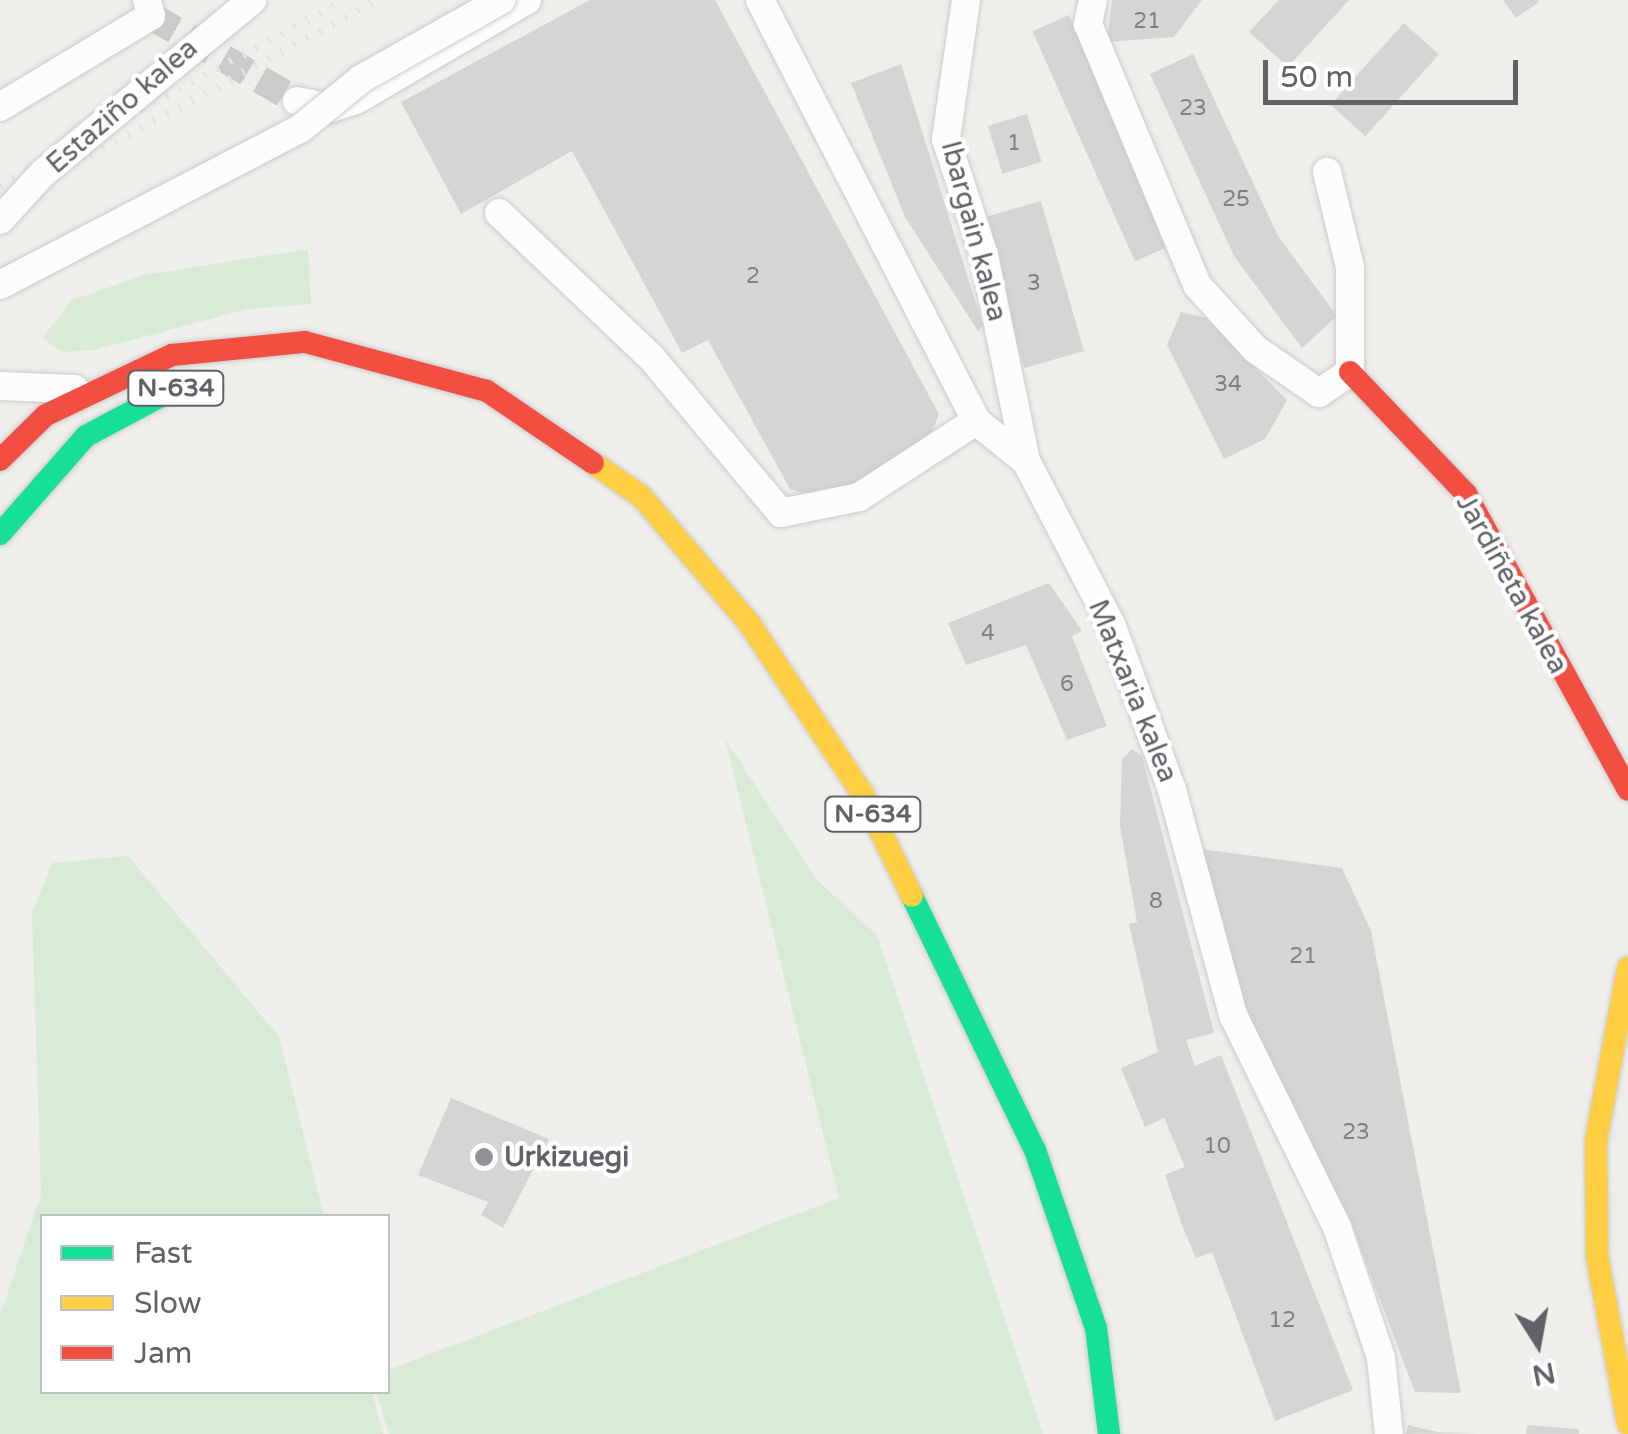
<!DOCTYPE html>
<meta charset="utf-8">
<style>
body{margin:0}
#map{position:relative;width:1628px;height:1434px;overflow:hidden;background:#efeeea;font-family:"Varela Round",sans-serif}
div>[style]{position:absolute}
[style*='--x']{left:calc(var(--x)*1px);top:calc(var(--y)*1px);width:calc(var(--w)*1px);rotate:calc(var(--a)*1deg)}
.green>*{inset:0;background:#d8ebd6}
.building>*{inset:0;background:#d6d5d3;transform-origin:0 0}
.street-tunnel>*{height:28px;margin-top:-14px;transform-origin:0;background:repeating-linear-gradient(90deg,#cbcbca 0 28px,transparent 0 42px)}
.roads{filter:drop-shadow(0 0 2px #cbcccc) drop-shadow(0 0 2px #cbcccc)}
.street>*{height:28px;margin:-14px;padding:0 14px;transform-origin:14px;border-radius:14px;background:#fdfcfc}
.fast>*{height:22px;margin:-11px;padding:0 11px;transform-origin:11px;border-radius:11px;background:#16e098}
.slow>*{height:22px;margin:-11px;padding:0 11px;transform-origin:11px;border-radius:11px;background:#ffcf43}
.jam>*{height:22px;margin:-11px;padding:0 11px;transform-origin:11px;border-radius:11px;background:#f24e42}
.rail>*{height:8px;margin-top:-4px;transform-origin:0;background:repeating-linear-gradient(90deg,#e4e4e4 0 2.5px,transparent 0 14.5px)}
.bridges{filter:drop-shadow(0 0 2px #cbcccc) drop-shadow(0 0 2px #cbcccc)}
.street-bridge>*{height:28px;margin:-14px;padding:0 14px;transform-origin:14px;border-radius:14px;background:#fdfcfc}
.dots>*{width:28px;height:28px;translate:-50% -50%;box-sizing:border-box;border:5px solid #fff;border-radius:50%}
span{translate:-50% -50%;white-space:nowrap;text-align:center;line-height:1.15;-webkit-text-stroke:9px #fff;paint-order:stroke}
.number-label{font-size:22px;color:#7e8184}
.number-label span{-webkit-text-stroke-width:0}
.shield-label span{padding:2px 8px;background:#fff;border:2px solid;border-radius:8px;-webkit-text-stroke-width:0}
.shield-label{font-size:25px;color:#5f6368;font-weight:700}
.street-label{font-size:28px;color:#5f6368}
.poi-label{font-size:28px;color:#5f6368;font-weight:700}
.left{translate:0 -50%;text-align:left}
.legend{position:absolute;left:40px;top:1214px;width:350px;height:180px;box-sizing:border-box;background:#fff;border:2px solid #bfc1c3;margin:0;padding:12px 18px;list-style:none;font-size:30px;color:#5f6368}
.legend li{display:flex;align-items:center;gap:20px;height:50px}
.legend b{width:50px;border:2px solid #bfc1c3}
.north{position:absolute;left:1488px;top:1294px;width:100px;height:100px;-webkit-text-stroke:8px #fff;paint-order:stroke;rotate:169deg;font-size:28px;font-weight:700;line-height:40px;text-align:center;color:#5f6368}
.north::after{content:'';display:block;margin:auto;width:35px;height:45px;background:#5f6368;clip-path:polygon(50% 0,100% 100%,50% 72%,0 100%)}
.scale{position:absolute;left:1263px;top:60px;width:255px;height:45px;box-sizing:border-box;border:5px solid #5f6368;border-top:0;padding-left:12px;font-size:30px;line-height:35px;white-space:nowrap;color:#5f6368;-webkit-text-stroke:8px #fff;paint-order:stroke}
</style>
<div id="map">
<div class="green">
<i style="clip-path:polygon(308px 249px,311px 304px,248px 309px,94px 350px,63px 352px,42px 338px,72px 300px,145px 275px)"></i>
<i style="clip-path:polygon(725px 739px,817px 880px,877px 935px,1043px 1434px,389px 1434px,376px 1392px,388px 1392px,388px 1370px,839px 1198px)"></i>
<i style="clip-path:polygon(128px 856px,279px 1037px,324px 1216px,42px 1216px,42px 1392px,372px 1392px,383px 1434px,0 1434px,0 1316px,41px 1194px,32px 913px,52px 863px)"></i>
</div>
<div class="building">
<i style="clip-path:polygon(590px 0,715px 0,939px 414px,927px 444px,825px 500px,790px 489px,708px 340px,682px 353px,572px 151px,461px 214px,401px 102px)"></i>
<i style="clip-path:polygon(1112px 0,1202px 0,1174px 37px,1107px 42px)"></i>
<i style="clip-path:polygon(1279px 0,1349px 0,1288px 67px,1249px 32px)"></i>
<i style="clip-path:polygon(1503px 0,1538px 0,1539px 2px,1516px 18px)"></i>
<i style="left:1069px;top:15px;width:252px;height:40px;rotate:66deg"></i>
<i style="left:1404px;top:23px;width:47px;height:110px;rotate:42deg"></i>
<i style="clip-path:polygon(1193px 54px,1278px 236px,1337px 316px,1302px 348px,1234px 256px,1150px 74px)"></i>
<i style="clip-path:polygon(901px 64px,983px 326px,978px 331px,905px 217px,851px 83px)"></i>
<i style="left:1027px;top:114px;width:50px;height:41px;rotate:73deg"></i>
<i style="left:1041px;top:201px;width:156px;height:62px;rotate:74deg"></i>
<i style="clip-path:polygon(1181px 312px,1206px 318px,1287px 400px,1265px 439px,1224px 459px,1167px 345px)"></i>
<i style="clip-path:polygon(1049px 583px,1082px 631px,1072px 636px,1107px 726px,1067px 740px,1026px 645px,966px 665px,948px 623px)"></i>
<i style="clip-path:polygon(1132px 749px,1142px 756px,1214px 1033px,1186px 1040px,1195px 1066px,1221px 1055px,1353px 1390px,1275px 1421px,1212px 1252px,1196px 1258px,1183px 1228px,1165px 1175px,1185px 1167px,1164px 1118px,1145px 1127px,1121px 1068px,1158px 1052px,1129px 924px,1137px 922px,1120px 826px,1122px 759px)"></i>
<i style="clip-path:polygon(1201px 849px,1342px 868px,1371px 931px,1461px 1393px,1415px 1392px,1348px 1215px,1256px 1050px)"></i>
<i style="clip-path:polygon(451px 1098px,549px 1139px,503px 1228px,481px 1215px,488px 1202px,418px 1175px)"></i>
<i style="clip-path:polygon(1408px 1425px,1438px 1432px,1481px 1433px,1406px 1434px)"></i>
<i style="clip-path:polygon(1527px 1425px,1579px 1429px,1579px 1434px,1526px 1434px)"></i>
</div>
<div class="street-tunnel">
<i style="--x:151;--y:16;--w:169;--a:30.2"></i>
</div>
<div class="roads">
<div class="street">
<i style="--x:760;--y:0;--w:473;--a:62.8"></i>
<i style="--x:976;--y:421;--w:64;--a:38.7"></i>
<i style="--x:1026;--y:461;--w:184;--a:62.5"></i>
<i style="--x:1111;--y:624;--w:177;--a:69.8"></i>
<i style="--x:1172;--y:790;--w:233;--a:74.8"></i>
<i style="--x:1233;--y:1015;--w:236;--a:63.9"></i>
<i style="--x:1337;--y:1227;--w:138;--a:71.4"></i>
<i style="--x:1381;--y:1358;--w:76;--a:84"></i>
<i style="--x:966;--y:0;--w:140;--a:98.2"></i>
<i style="--x:946;--y:139;--w:122;--a:71.9"></i>
<i style="--x:984;--y:255;--w:210;--a:78.5"></i>
<i style="--x:1093;--y:0;--w:25;--a:102"></i>
<i style="--x:1088;--y:24;--w:283;--a:67.3"></i>
<i style="--x:1197;--y:285;--w:86;--a:47.8"></i>
<i style="--x:1255;--y:349;--w:78;--a:34.5"></i>
<i style="--x:1319;--y:393;--w:37;--a:-34"></i>
<i style="--x:1350;--y:372;--w:105;--a:-90"></i>
<i style="--x:1350;--y:267;--w:98;--a:-103.6"></i>
<i style="--x:297;--y:101;--w:35;--a:12"></i>
<i style="--x:331;--y:108;--w:26;--a:-18"></i>
<i style="--x:356;--y:100;--w:198;--a:-30.3"></i>
<i style="--x:0;--y:107;--w:176;--a:-31.1"></i>
<i style="--x:151;--y:16;--w:16;--a:-104"></i>
<i style="--x:499;--y:213;--w:209;--a:43.5"></i>
<i style="--x:651;--y:357;--w:203;--a:50.2"></i>
<i style="--x:781;--y:513;--w:80;--a:-11.6"></i>
<i style="--x:859;--y:497;--w:140;--a:-33"></i>
<i style="--x:0;--y:386;--w:75;--a:2.3"></i>
</div>
<div class="fast">
<i style="--x:0;--y:534;--w:130;--a:-48.7"></i>
<i style="--x:86;--y:436;--w:111;--a:-28"></i>
<i style="--x:912;--y:896;--w:282;--a:64.2"></i>
<i style="--x:1035;--y:1150;--w:188;--a:71.1"></i>
<i style="--x:1096;--y:1328;--w:107;--a:83"></i>
</div>
<div class="slow">
<i style="--x:593;--y:463;--w:58;--a:34.5"></i>
<i style="--x:641;--y:496;--w:167;--a:49.6"></i>
<i style="--x:749;--y:623;--w:204;--a:56.4"></i>
<i style="--x:862;--y:793;--w:114;--a:64.1"></i>
<i style="--x:1628;--y:968;--w:176;--a:100.5"></i>
<i style="--x:1596;--y:1141;--w:115;--a:89.5"></i>
<i style="--x:1597;--y:1256;--w:171;--a:79.5"></i>
</div>
<div class="jam">
<i style="--x:1350;--y:372;--w:168;--a:46.4"></i>
<i style="--x:1466;--y:494;--w:337;--a:61.3"></i>
<i style="--x:0;--y:460;--w:64;--a:-44.4"></i>
<i style="--x:46;--y:415;--w:140;--a:-25.5"></i>
<i style="--x:172;--y:355;--w:134;--a:-5.6"></i>
<i style="--x:305;--y:342;--w:188;--a:15.1"></i>
<i style="--x:487;--y:391;--w:128;--a:34.2"></i>
</div>
</div>
<div class="rail">
<i style="--x:0;--y:186;--w:391;--a:-28.4"></i>
<i style="--x:0;--y:204;--w:430;--a:-28.4"></i>
</div>
<div class="bridges">
<div class="street-bridge">
<i style="--x:0;--y:220;--w:62;--a:-47.6"></i>
<i style="--x:42;--y:174;--w:273;--a:-39.6"></i>
<i style="--x:0;--y:285;--w:338;--a:-27.5"></i>
<i style="--x:300;--y:129;--w:79;--a:-39.3"></i>
<i style="--x:361;--y:79;--w:161;--a:-29.4"></i>
</div>
</div>
<div class="dots">
<i style="left:484px;top:1157px;background:#919496"></i>
</div>
<div class="number-label">
<span style="left:1147px;top:22px">21</span>
<span style="left:1193px;top:109px">23</span>
<span style="left:1014px;top:144px">1</span>
<span style="left:1236px;top:200px">25</span>
<span style="left:753px;top:277px">2</span>
<span style="left:1034px;top:284px">3</span>
<span style="left:1228px;top:385px">34</span>
<span style="left:988px;top:634px">4</span>
<span style="left:1067px;top:685px">6</span>
<span style="left:1156px;top:902px">8</span>
<span style="left:1303px;top:957px">21</span>
<span style="left:1356px;top:1133px">23</span>
<span style="left:1217px;top:1147px">10</span>
<span style="left:1282px;top:1321px">12</span>
</div>
<div class="shield-label">
<span style="left:176px;top:388px">N-634</span>
<span style="left:873px;top:814px">N-634</span>
</div>
<div class="street-label">
<span style="left:122px;top:106px;rotate:-41deg">Estaziño kalea</span>
<span style="left:974px;top:231px;rotate:75deg">Ibargain kalea</span>
<span style="left:1512px;top:584px;rotate:61deg">Jardiñeta kalea</span>
<span style="left:1133px;top:691px;rotate:68deg">Matxaria kalea</span>
</div>
<div class="poi-label">
<span class="left" style="left:504px;top:1157px">Urkizuegi</span>
</div>
<ul class="legend">
<li><b style="height:12px;background:#16e098"></b>Fast</li>
<li><b style="height:12px;background:#ffcf43"></b>Slow</li>
<li><b style="height:12px;background:#f24e42"></b>Jam</li>
</ul>
<div class="north">N</div>
<div class="scale">50 m</div>
</div>
